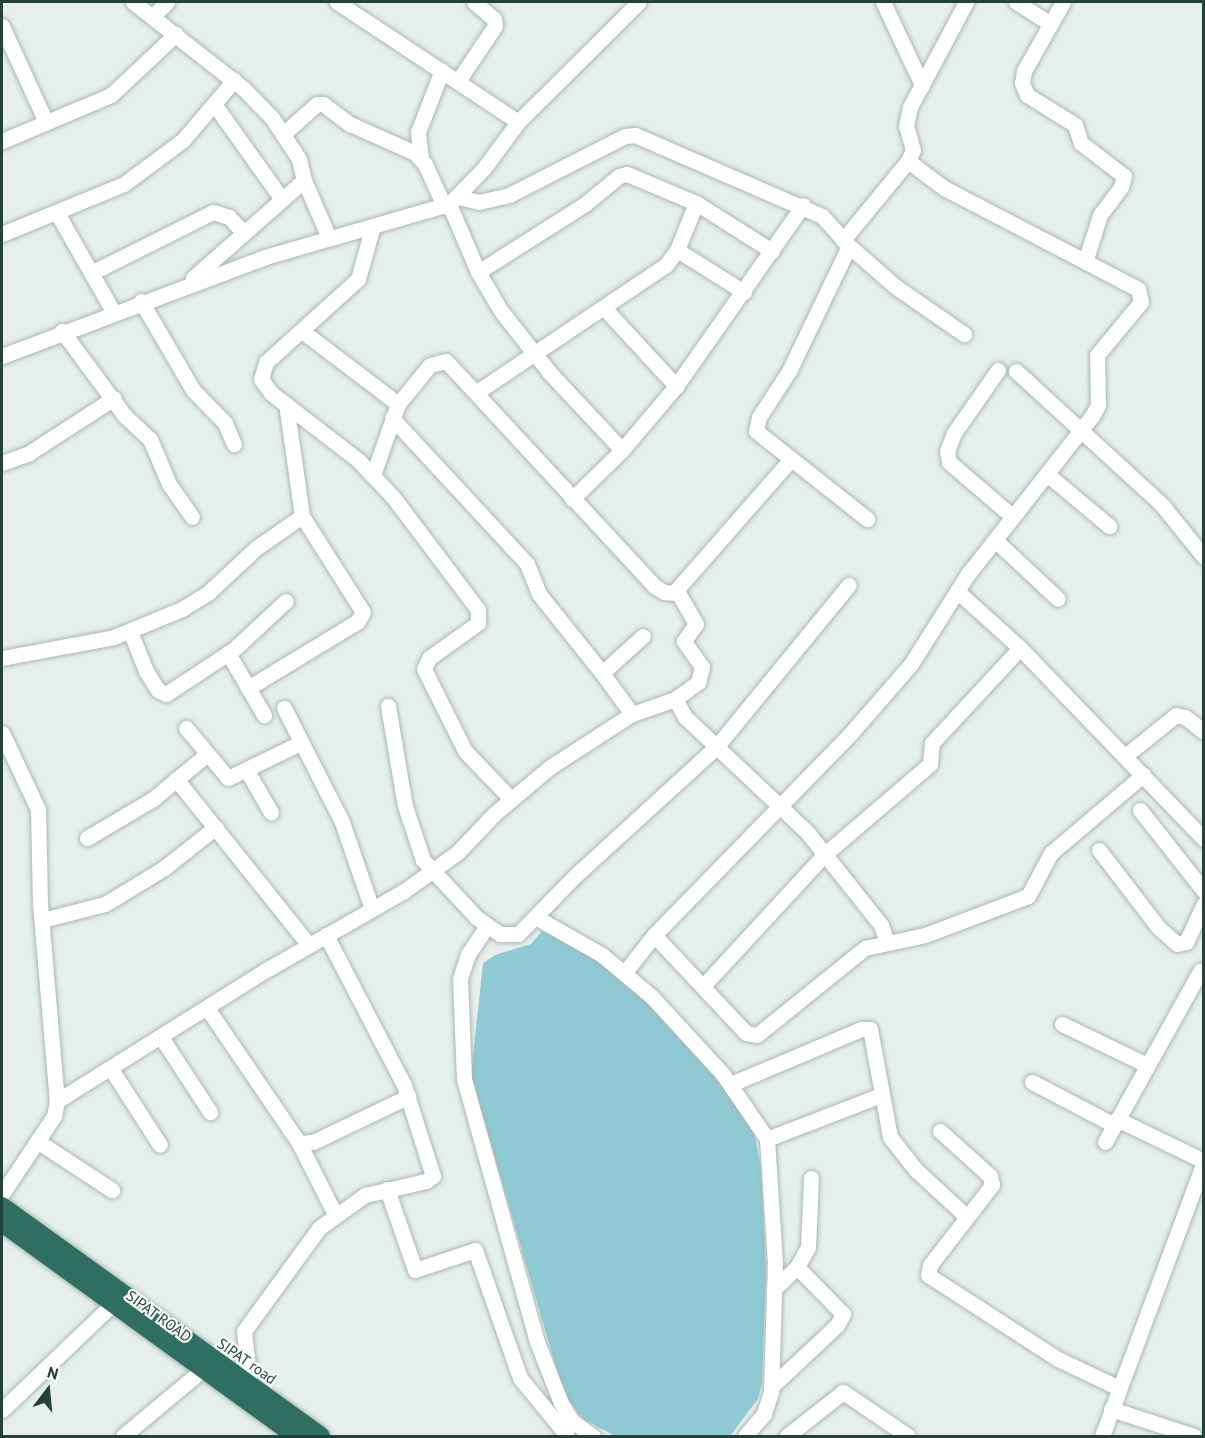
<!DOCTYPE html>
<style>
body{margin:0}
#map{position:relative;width:1205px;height:1438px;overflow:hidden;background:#e6efeb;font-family:"PT Sans",sans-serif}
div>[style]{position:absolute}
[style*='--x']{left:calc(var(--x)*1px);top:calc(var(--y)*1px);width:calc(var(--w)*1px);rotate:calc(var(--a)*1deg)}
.water>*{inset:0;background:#8ec9d4}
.roads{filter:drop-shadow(0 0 2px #a8b8b2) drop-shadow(0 0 2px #a8b8b2)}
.minor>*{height:15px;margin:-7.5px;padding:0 7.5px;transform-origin:7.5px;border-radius:7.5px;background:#fff}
.highway>*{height:18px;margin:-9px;padding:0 9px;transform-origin:9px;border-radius:9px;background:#2f6f62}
span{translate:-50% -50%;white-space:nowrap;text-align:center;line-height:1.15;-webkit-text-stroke:4.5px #f7fbf9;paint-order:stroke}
.street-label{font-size:15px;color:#24423a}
.frame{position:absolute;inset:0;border:3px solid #24423a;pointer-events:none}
.north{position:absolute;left:18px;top:1360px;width:60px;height:60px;-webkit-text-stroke:4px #f7fbf9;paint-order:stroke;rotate:16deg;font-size:16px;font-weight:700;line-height:24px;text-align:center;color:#24423a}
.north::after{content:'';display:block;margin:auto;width:21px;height:27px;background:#24423a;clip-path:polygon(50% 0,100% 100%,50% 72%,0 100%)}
</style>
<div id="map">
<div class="water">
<i style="clip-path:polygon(542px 931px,596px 958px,629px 982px,707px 1061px,754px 1132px,761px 1168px,766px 1268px,762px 1383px,758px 1399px,730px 1436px,615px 1436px,583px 1419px,564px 1395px,471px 1075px,483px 963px,495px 955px,531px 944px)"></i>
</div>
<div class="roads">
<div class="minor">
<i style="--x:133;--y:2;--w:141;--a:38.1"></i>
<i style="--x:244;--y:89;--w:40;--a:46"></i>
<i style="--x:272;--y:118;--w:49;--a:56.6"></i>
<i style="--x:299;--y:159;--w:22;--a:77"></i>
<i style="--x:304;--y:180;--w:63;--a:66.7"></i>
<i style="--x:337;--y:2;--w:217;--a:33.5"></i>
<i style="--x:883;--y:2;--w:92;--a:64.8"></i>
<i style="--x:1016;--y:2;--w:41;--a:32.2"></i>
<i style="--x:1063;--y:2;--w:79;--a:119.5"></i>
<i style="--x:1024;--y:71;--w:12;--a:99"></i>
<i style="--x:1022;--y:83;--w:13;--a:67"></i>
<i style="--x:1027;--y:95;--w:57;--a:32"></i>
<i style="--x:1075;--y:125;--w:19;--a:72"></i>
<i style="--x:1081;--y:143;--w:54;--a:37.5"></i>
<i style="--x:1124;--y:176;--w:11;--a:105"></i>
<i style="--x:1121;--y:187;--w:35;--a:127"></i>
<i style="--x:1100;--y:215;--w:49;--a:107.7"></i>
<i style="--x:153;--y:16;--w:20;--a:-45"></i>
<i style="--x:2;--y:26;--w:106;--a:65.4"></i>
<i style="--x:458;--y:81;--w:66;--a:-56.1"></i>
<i style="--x:495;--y:26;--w:7;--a:-98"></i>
<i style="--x:494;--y:19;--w:26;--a:-140"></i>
<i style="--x:214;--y:104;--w:115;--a:54.5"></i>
<i style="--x:283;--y:134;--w:45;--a:-41.4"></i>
<i style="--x:317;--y:104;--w:6;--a:0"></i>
<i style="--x:323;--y:104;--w:34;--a:37"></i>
<i style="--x:350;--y:124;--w:71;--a:24"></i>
<i style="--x:415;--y:153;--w:15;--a:48"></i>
<i style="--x:425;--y:164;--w:46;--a:65.7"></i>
<i style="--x:2;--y:141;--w:118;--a:-22.9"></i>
<i style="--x:111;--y:95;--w:89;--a:-43.2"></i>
<i style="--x:421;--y:158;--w:26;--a:-97"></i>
<i style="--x:418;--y:132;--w:66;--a:-68.8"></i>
<i style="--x:458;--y:197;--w:22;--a:13"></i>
<i style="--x:479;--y:202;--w:31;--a:-13"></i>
<i style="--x:509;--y:195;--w:130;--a:-27"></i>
<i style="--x:625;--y:136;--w:10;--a:-6"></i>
<i style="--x:635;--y:135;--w:204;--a:23.4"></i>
<i style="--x:822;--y:216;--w:40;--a:48"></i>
<i style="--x:849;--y:246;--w:62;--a:41.1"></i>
<i style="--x:896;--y:287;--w:83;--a:34.7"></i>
<i style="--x:449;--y:204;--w:74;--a:66.9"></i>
<i style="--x:478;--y:272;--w:45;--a:59.5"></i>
<i style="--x:501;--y:311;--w:79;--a:51.7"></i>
<i style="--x:550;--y:373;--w:105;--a:46.9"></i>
<i style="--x:57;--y:213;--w:113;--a:60.3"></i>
<i style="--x:372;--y:229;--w:52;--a:105.6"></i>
<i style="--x:358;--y:279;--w:124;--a:137.9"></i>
<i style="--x:266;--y:362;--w:18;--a:106"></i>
<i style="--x:261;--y:379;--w:17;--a:54"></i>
<i style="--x:271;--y:393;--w:110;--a:37.6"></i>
<i style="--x:358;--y:460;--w:51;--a:46.6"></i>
<i style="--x:393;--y:497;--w:141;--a:53"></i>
<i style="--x:478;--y:610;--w:13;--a:90"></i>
<i style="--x:478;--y:623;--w:60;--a:144.5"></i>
<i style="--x:429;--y:658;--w:12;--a:114"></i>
<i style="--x:424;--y:669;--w:92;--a:63.4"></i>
<i style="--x:465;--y:751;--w:66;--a:46.2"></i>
<i style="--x:2;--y:234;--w:132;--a:-22.3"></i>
<i style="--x:124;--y:184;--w:74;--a:-36.7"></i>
<i style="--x:183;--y:140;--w:79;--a:-49.6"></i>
<i style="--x:843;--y:240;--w:102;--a:-50.6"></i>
<i style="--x:908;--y:161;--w:12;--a:-66"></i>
<i style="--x:913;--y:150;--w:25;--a:-106"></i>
<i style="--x:906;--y:126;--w:19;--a:-78"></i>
<i style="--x:910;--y:107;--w:119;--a:-61.9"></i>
<i style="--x:849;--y:246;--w:139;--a:115.6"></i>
<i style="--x:789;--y:371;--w:55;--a:123.1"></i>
<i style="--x:759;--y:417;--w:14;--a:102"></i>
<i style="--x:756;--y:431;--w:142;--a:38.4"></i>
<i style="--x:677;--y:250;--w:79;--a:32.1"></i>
<i style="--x:478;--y:272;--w:127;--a:-32.4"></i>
<i style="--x:585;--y:204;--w:44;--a:-39.5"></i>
<i style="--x:619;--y:176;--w:8;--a:-14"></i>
<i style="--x:627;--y:174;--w:75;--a:22.8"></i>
<i style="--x:696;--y:203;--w:90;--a:32.3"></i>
<i style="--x:91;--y:273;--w:136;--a:-26.6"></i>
<i style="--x:213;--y:212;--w:17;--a:17"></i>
<i style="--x:229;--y:217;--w:22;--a:47"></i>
<i style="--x:193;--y:278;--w:148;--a:-41.4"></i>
<i style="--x:141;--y:301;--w:103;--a:59.7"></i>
<i style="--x:193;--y:390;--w:46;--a:45.9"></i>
<i style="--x:225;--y:423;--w:23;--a:67"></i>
<i style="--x:605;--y:309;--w:105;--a:47.3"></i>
<i style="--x:62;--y:331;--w:106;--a:53.5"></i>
<i style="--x:125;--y:416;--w:34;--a:43"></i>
<i style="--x:150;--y:439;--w:49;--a:67.1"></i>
<i style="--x:169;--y:484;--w:40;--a:55.1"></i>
<i style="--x:302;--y:331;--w:121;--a:37.2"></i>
<i style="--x:2;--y:356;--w:281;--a:-20.6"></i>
<i style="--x:265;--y:257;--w:191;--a:-16.1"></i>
<i style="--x:449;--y:204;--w:50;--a:-45.8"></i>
<i style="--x:484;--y:168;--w:57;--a:-53.5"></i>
<i style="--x:518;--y:122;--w:170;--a:-44.8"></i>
<i style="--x:998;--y:370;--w:77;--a:124.9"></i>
<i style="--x:954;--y:433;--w:19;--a:111"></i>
<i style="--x:947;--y:451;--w:11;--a:80"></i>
<i style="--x:949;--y:462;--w:84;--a:40.7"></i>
<i style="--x:1016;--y:371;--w:198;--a:42.5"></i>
<i style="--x:1162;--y:505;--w:67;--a:51.1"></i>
<i style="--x:477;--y:392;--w:228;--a:-33.9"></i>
<i style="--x:666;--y:265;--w:19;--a:-54"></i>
<i style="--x:677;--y:250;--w:51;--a:-68"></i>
<i style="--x:392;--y:418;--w:199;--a:47.2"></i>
<i style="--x:527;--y:564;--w:32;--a:68"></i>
<i style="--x:539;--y:594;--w:101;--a:51.4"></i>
<i style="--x:2;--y:463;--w:29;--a:-20"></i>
<i style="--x:29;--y:453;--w:101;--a:-32.9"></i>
<i style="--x:373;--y:475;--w:75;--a:-70.6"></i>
<i style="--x:398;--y:404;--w:50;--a:-50.6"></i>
<i style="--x:430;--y:365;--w:16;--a:-14"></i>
<i style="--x:446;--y:361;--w:306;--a:47.2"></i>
<i style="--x:654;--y:586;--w:12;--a:31"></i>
<i style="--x:664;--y:592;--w:14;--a:4"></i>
<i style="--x:1048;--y:475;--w:80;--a:39.9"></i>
<i style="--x:572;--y:499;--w:70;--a:-44.4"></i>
<i style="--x:622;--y:450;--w:84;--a:-49.8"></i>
<i style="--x:676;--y:386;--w:221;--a:-54.9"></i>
<i style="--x:995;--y:540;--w:86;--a:43.1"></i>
<i style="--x:957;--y:591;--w:85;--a:42.1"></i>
<i style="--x:1020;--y:648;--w:265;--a:46.1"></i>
<i style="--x:130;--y:631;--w:43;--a:68.2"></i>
<i style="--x:146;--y:671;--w:22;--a:58"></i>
<i style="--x:158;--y:690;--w:9;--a:27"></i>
<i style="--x:166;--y:694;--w:80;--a:-33.3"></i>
<i style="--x:233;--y:650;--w:72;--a:-42.8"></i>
<i style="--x:228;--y:653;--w:72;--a:59.9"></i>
<i style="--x:2;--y:658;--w:114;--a:-10.6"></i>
<i style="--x:114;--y:637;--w:74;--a:-22.4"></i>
<i style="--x:182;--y:609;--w:32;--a:-32"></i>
<i style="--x:209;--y:592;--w:64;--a:-43.1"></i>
<i style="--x:256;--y:548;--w:56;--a:-34.8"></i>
<i style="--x:248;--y:688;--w:129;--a:-31.3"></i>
<i style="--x:358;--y:621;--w:10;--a:-61"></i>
<i style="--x:363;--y:612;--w:114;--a:-122.4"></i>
<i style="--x:302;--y:516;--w:113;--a:-98.1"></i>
<i style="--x:675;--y:699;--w:21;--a:61"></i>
<i style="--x:685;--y:717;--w:168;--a:43.3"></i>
<i style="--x:807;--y:832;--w:119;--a:51.5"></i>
<i style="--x:881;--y:925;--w:18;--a:71"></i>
<i style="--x:388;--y:706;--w:101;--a:80.4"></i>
<i style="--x:405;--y:806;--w:57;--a:71.6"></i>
<i style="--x:423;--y:860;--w:79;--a:47"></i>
<i style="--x:477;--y:918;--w:28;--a:35"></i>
<i style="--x:500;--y:934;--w:18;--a:0"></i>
<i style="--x:518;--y:934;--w:84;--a:-45.5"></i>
<i style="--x:577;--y:874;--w:190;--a:-42.4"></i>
<i style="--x:717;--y:746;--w:208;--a:-50.7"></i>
<i style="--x:284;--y:708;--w:128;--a:63"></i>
<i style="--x:342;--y:822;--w:92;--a:71"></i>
<i style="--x:632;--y:714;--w:51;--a:-126.2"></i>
<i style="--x:602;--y:673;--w:55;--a:-42.1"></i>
<i style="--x:186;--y:728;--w:65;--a:50"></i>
<i style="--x:228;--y:778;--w:82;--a:-25.9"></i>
<i style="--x:2;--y:733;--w:84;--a:64.7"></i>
<i style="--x:38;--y:809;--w:95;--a:88.8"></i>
<i style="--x:40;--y:904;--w:198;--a:85.1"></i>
<i style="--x:57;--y:1101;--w:15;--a:101"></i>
<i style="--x:54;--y:1116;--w:94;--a:123.7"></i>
<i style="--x:1125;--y:756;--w:65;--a:-38.8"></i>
<i style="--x:1176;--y:715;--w:9;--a:13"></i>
<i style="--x:1185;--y:717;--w:24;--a:38"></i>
<i style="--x:247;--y:771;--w:48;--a:59.7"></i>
<i style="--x:176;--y:779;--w:213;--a:51.3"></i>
<i style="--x:1140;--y:810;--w:103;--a:51.7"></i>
<i style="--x:87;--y:838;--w:77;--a:-30.6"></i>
<i style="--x:153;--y:799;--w:70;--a:-39.8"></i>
<i style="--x:1099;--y:850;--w:97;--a:52.5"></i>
<i style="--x:1158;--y:927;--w:25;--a:42"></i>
<i style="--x:1177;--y:944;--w:9;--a:-13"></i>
<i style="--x:1186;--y:942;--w:42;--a:-64.7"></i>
<i style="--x:537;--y:918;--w:75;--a:29.6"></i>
<i style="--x:602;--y:955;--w:65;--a:40"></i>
<i style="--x:652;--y:997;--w:103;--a:47.4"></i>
<i style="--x:722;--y:1073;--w:80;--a:55.7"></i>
<i style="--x:767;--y:1139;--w:124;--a:86.3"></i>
<i style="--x:775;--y:1263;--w:129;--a:91.8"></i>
<i style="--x:771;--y:1392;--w:23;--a:108"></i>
<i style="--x:764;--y:1414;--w:29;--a:131"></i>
<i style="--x:42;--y:920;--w:65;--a:-14.3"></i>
<i style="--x:105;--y:904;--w:69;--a:-31.4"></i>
<i style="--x:164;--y:868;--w:66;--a:-38.3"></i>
<i style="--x:487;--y:926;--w:34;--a:124"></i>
<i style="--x:468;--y:954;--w:26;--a:108"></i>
<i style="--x:460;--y:979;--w:100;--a:87.7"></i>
<i style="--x:464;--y:1079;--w:273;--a:74.5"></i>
<i style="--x:537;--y:1342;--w:66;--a:68.5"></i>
<i style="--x:561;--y:1403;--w:21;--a:59"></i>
<i style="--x:572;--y:1421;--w:26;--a:36"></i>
<i style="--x:654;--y:935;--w:134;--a:46.8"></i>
<i style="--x:746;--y:1033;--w:11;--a:10"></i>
<i style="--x:757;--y:1035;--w:139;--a:-38.9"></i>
<i style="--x:865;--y:948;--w:61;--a:-12.2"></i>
<i style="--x:925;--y:935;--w:110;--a:-20.7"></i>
<i style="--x:1028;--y:896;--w:49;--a:-61.9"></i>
<i style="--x:1051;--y:853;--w:121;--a:-40.3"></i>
<i style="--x:625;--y:972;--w:47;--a:-51.9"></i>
<i style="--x:654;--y:935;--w:282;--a:-45.7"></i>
<i style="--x:851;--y:733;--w:91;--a:-49"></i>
<i style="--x:911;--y:664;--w:107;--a:-57.7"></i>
<i style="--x:968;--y:574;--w:201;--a:-51.9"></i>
<i style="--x:1092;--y:416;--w:13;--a:-61"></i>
<i style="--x:1098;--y:405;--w:50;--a:-91.1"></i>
<i style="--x:1097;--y:355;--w:69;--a:-50.3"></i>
<i style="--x:1141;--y:302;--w:13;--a:-103"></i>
<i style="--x:1138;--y:289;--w:219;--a:-152.5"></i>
<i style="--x:944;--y:188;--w:45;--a:-143.1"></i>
<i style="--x:704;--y:985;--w:178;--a:-47.3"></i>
<i style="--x:825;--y:854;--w:138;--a:-40.6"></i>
<i style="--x:930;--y:764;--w:21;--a:-85"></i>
<i style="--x:932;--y:743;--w:129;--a:-47.2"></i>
<i style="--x:207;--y:1008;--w:163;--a:55.7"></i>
<i style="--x:299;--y:1143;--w:14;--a:-4"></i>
<i style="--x:313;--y:1142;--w:106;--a:-25.6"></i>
<i style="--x:1062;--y:1024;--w:92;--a:25.7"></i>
<i style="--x:161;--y:1037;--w:90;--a:56.8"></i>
<i style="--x:111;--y:1069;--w:90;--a:57.2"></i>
<i style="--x:1032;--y:1082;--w:93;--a:27.7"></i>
<i style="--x:731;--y:1084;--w:141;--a:-22.9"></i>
<i style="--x:861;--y:1029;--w:9;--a:0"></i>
<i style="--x:870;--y:1029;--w:110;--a:79.5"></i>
<i style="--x:890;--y:1137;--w:42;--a:51.8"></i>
<i style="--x:916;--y:1170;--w:69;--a:42.7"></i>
<i style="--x:57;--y:1101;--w:247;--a:-32.1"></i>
<i style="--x:266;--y:970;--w:159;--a:-29.8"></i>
<i style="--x:404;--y:891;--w:67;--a:-35.8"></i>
<i style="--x:458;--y:852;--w:52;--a:-46.5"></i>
<i style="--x:494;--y:814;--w:73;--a:-40"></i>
<i style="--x:550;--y:767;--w:98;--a:-32.9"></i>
<i style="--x:632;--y:714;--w:46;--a:-19.2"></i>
<i style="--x:675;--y:699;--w:29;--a:-36"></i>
<i style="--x:698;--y:682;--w:16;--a:-75"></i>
<i style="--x:702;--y:667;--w:32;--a:-125"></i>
<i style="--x:684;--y:641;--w:21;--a:-55"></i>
<i style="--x:696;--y:624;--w:36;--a:-120"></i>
<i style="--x:678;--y:593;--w:6;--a:-81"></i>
<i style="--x:679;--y:587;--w:169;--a:-48.8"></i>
<i style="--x:1117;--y:1119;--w:97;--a:25.8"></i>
<i style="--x:940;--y:1131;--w:67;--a:42"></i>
<i style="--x:990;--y:1176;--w:9;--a:77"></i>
<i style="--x:992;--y:1185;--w:101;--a:127.8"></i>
<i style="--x:930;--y:1265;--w:10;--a:101"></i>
<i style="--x:928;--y:1275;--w:155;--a:32.9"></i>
<i style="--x:1058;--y:1359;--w:65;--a:25.4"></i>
<i style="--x:767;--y:1139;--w:122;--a:-21.1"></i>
<i style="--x:37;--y:1141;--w:90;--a:33.2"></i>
<i style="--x:1105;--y:1142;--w:196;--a:-60.9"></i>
<i style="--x:299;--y:1143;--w:80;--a:63.1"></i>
<i style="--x:387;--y:1189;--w:86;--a:70.9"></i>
<i style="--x:415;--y:1270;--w:63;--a:-18.4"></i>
<i style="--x:475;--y:1250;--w:136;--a:70.6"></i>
<i style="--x:520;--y:1378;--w:72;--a:50.6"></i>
<i style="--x:566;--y:1434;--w:3;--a:135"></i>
<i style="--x:774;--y:1289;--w:32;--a:-44"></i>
<i style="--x:797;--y:1267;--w:23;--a:-61"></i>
<i style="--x:808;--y:1247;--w:69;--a:-87.5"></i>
<i style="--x:250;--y:1384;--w:53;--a:-96.5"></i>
<i style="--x:244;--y:1331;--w:127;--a:-53.9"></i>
<i style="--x:319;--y:1228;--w:57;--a:-35.7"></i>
<i style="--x:365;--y:1195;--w:63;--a:-12.9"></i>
<i style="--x:426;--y:1181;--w:9;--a:-36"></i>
<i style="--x:433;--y:1176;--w:96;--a:-107.7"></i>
<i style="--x:404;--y:1085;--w:169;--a:-117.5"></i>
<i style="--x:771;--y:1387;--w:91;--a:-43.2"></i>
<i style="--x:837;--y:1325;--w:13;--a:-61"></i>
<i style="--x:843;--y:1314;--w:66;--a:-134.4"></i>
<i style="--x:1111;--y:1409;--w:87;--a:18"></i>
<i style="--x:2;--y:1410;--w:163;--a:-43.8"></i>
<i style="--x:123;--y:1436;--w:103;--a:-39.9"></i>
<i style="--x:787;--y:1436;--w:71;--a:-38.2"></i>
<i style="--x:843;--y:1392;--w:78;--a:34.1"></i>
<i style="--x:1102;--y:1436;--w:293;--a:-69.6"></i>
</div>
<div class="highway">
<i style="--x:2;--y:1206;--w:393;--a:35.8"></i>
<i style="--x:2;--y:1223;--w:362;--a:36"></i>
</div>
</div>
<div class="street-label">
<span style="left:159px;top:1316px;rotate:36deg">SIPAT ROAD</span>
<span style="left:247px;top:1361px;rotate:35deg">SIPAT road</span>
</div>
<div class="frame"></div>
<div class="north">N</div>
</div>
